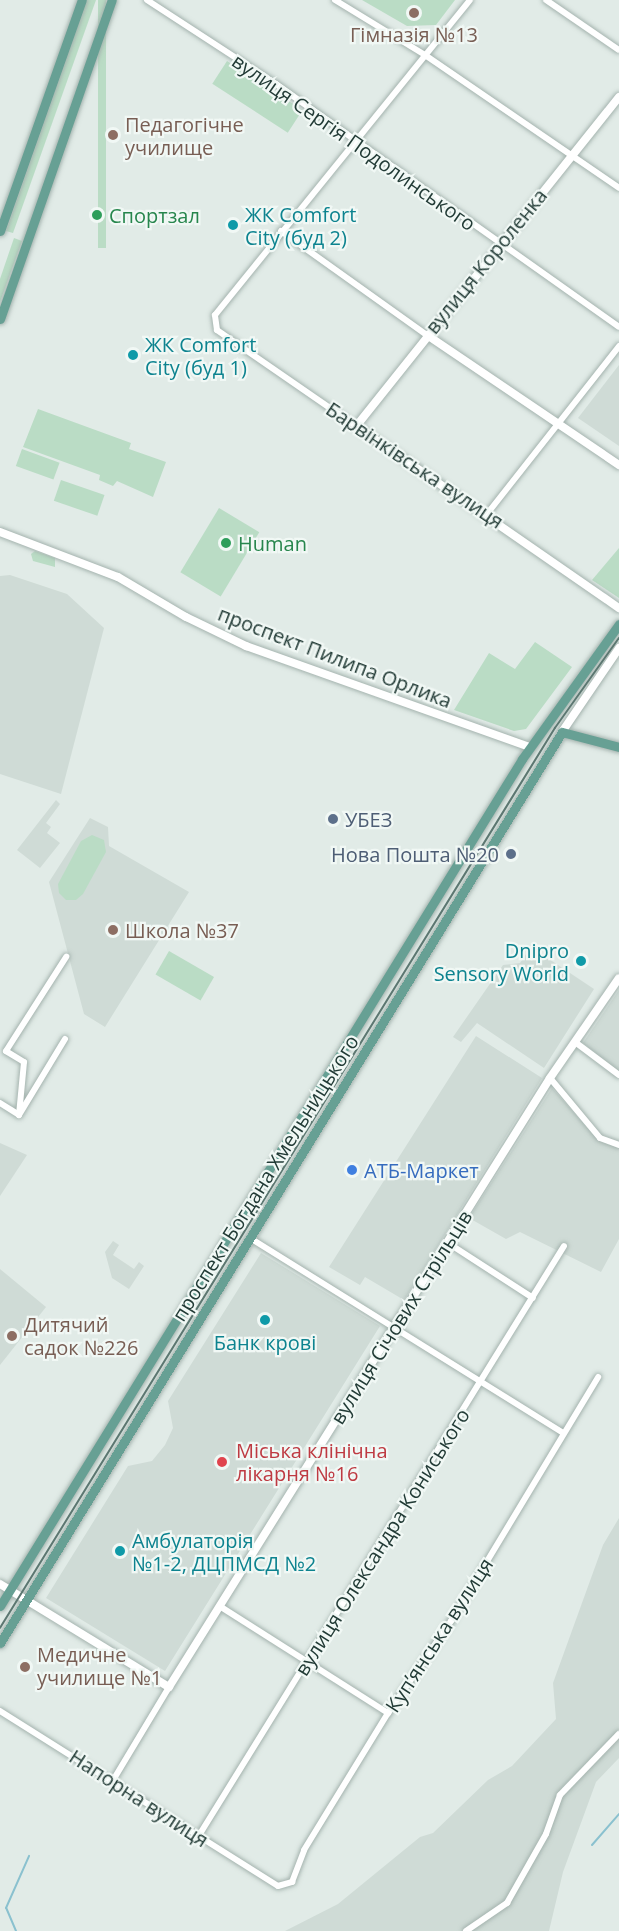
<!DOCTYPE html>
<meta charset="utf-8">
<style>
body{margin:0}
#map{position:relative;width:619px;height:1931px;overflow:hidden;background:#e1ebe7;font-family:"Open Sans",sans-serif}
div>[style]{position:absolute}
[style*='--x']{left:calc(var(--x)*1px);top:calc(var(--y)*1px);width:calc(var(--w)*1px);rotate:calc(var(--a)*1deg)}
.built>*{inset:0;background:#cfdbd6}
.green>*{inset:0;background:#badcc5;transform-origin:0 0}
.stream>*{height:2px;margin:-1px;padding:0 1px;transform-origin:1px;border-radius:1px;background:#8ac1cf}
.roads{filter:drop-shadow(0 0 2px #a4b3ae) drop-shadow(0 0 2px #a4b3ae)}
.street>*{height:6px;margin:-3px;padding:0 3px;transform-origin:3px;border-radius:3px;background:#fff}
.secondary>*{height:8px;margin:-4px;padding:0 4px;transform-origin:4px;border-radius:4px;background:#fff}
.primary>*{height:9px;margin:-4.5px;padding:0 4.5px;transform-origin:4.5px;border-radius:4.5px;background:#67a094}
.tram>*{height:1.5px;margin:-0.75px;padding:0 0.75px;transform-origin:0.75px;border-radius:0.75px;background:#5c7771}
.dots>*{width:16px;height:16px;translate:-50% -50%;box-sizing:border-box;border:3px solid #f1f8f5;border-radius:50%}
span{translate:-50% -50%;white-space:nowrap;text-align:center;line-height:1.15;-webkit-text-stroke:4.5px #f1f8f5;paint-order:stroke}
.education-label{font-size:20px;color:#785e54}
.left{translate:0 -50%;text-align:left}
.street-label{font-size:20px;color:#223b36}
.culture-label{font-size:20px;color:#0d838f}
.right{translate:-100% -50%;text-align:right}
.leisure-label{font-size:20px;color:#27864d}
.service-label{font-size:20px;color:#4e5e75}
.shop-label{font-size:20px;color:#366cbe}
.health-label{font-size:20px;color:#be3a42}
</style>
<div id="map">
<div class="built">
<i style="clip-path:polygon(619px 365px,619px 446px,578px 418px)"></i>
<i style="clip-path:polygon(10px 575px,67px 594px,104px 628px,61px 794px,0 774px,0 576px)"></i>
<i style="clip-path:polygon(56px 800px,60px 804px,46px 823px,51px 827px,47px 833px,60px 843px,40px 868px,17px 850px)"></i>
<i style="clip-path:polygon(90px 818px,108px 827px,109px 846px,189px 892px,105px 1027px,84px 1014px,49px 882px)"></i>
<i style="clip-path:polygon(531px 947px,594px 989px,544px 1068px,477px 1023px,461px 1042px,453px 1037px,503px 965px,520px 963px)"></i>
<i style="clip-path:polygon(619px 990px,619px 1072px,583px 1043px)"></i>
<i style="clip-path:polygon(476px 1036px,542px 1078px,404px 1300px,365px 1277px,360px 1285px,329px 1267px)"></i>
<i style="clip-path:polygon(552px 1088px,599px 1141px,619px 1146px,619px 1239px,601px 1272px,520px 1232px,506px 1239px,469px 1218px)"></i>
<i style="clip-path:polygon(0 1143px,27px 1155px,0 1196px)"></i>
<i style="clip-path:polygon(113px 1241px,119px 1245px,113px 1255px,134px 1269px,139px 1262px,144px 1266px,129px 1289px,112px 1278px,105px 1252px)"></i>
<i style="clip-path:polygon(261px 1253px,380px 1326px,165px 1671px,46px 1598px,128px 1466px,152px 1461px,165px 1445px,173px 1428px,168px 1401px)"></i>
<i style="clip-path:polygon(0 1269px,46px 1307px,0 1365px)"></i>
<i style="clip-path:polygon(619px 1518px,619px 1758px,596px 1782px,563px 1872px,549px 1931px,285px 1931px,338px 1904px,420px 1837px,433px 1833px,488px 1780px,512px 1766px,556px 1719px,553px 1683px,603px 1545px)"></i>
</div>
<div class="green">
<i style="clip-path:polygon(87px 0,96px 0,13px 233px,6px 231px)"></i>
<i style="left:98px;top:0;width:8px;height:248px"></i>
<i style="clip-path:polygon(362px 0,455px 0,436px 25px,407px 26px)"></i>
<i style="left:227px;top:61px;width:90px;height:27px;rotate:33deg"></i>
<i style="clip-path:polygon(14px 238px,22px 241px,0 302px,0 279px)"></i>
<i style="clip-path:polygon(38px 409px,131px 443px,129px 449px,166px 462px,153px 497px,117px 481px,113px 486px,99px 480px,100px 475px,23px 447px)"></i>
<i style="left:22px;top:449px;width:40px;height:18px;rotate:20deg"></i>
<i style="left:61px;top:480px;width:46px;height:22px;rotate:19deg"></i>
<i style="left:219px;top:508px;width:47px;height:75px;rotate:31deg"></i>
<i style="clip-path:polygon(619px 548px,619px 598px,592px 580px)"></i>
<i style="clip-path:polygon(35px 551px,55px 558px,55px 567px,33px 561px,31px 554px)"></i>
<i style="clip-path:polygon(535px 642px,572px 667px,526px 729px,514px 731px,454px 710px,489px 653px,515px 669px)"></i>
<i style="clip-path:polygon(92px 835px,104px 840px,106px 852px,83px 894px,76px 900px,66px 900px,59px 893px,58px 884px,81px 841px)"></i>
<i style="left:169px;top:951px;width:52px;height:27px;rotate:30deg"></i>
</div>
<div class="stream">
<i style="--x:592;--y:1845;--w:41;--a:-48.9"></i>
<i style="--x:16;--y:1931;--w:25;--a:-113"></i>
<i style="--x:6;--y:1908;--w:57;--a:-66.1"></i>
</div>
<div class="roads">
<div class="street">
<i style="--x:147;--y:0;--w:154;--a:33.1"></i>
<i style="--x:276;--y:84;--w:420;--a:35.3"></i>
<i style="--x:335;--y:0;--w:105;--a:31.4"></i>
<i style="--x:425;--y:55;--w:235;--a:34.4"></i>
<i style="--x:546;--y:0;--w:88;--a:34.4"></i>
<i style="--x:281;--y:231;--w:179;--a:35.5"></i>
<i style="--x:356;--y:426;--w:169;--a:-145.4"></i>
<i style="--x:217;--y:330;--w:15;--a:-98"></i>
<i style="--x:215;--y:315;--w:405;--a:-51"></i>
<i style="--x:487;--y:514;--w:214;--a:-51.8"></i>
<i style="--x:65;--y:1039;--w:89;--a:121.2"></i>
<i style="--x:19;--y:1115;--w:53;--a:-84.6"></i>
<i style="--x:24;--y:1062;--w:21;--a:-149"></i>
<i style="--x:6;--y:1051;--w:112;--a:-57.4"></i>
<i style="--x:575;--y:1042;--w:55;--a:36.9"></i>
<i style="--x:550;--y:1078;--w:78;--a:50.2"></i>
<i style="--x:600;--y:1138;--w:20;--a:20"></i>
<i style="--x:0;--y:1103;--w:22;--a:32"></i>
<i style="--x:250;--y:1238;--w:369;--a:31.9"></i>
<i style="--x:448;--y:1243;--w:101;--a:32.9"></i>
<i style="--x:221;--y:1607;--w:198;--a:32.4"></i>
<i style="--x:0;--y:1711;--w:328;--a:32.2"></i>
<i style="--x:278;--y:1886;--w:15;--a:-16"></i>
<i style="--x:292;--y:1882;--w:34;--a:-69"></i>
<i style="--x:304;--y:1850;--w:161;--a:-58.5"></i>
<i style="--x:388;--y:1713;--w:112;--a:-55.6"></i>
<i style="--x:451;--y:1621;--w:285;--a:-58.9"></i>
<i style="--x:112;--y:1782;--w:111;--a:-59"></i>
<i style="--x:198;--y:1837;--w:695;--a:-58.23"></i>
<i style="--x:466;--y:1931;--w:50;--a:-34.3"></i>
<i style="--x:507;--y:1903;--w:79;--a:-60.5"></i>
<i style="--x:546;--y:1834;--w:41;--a:-70.3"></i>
<i style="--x:560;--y:1795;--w:85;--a:-46"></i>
</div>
<div class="secondary">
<i style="--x:619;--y:97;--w:421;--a:128.6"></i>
<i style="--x:356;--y:426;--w:320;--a:34.7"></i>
<i style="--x:427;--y:335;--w:232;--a:34.1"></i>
<i style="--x:0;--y:532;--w:126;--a:20.9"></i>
<i style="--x:118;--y:577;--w:79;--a:30.5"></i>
<i style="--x:186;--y:617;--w:67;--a:25.8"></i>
<i style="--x:246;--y:646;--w:301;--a:19.6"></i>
<i style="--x:562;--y:732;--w:102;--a:-55.8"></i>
<i style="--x:0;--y:1584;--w:198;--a:31.4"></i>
<i style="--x:169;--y:1687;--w:718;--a:-57.97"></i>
<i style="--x:550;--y:1078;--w:121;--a:-55.4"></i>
</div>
<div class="primary">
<i style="--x:0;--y:231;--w:245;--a:-70.5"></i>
<i style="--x:0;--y:319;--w:338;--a:-70.7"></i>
<i style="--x:0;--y:1606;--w:995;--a:-58.35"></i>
<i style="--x:522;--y:759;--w:166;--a:-54.3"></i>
<i style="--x:0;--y:1643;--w:1070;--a:-58.33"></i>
<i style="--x:562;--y:732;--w:59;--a:14.7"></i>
</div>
</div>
<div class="tram">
<i style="--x:0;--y:1628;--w:1057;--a:-58.34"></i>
<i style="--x:555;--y:728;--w:110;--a:-54.6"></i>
</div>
<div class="dots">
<i style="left:414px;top:13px;background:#8d6e63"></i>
<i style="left:113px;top:135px;background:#8d6e63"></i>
<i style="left:97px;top:215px;background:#2e9e5b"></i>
<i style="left:233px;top:225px;background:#0f9aa8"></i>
<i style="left:133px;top:355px;background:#0f9aa8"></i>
<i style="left:226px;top:543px;background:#2e9e5b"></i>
<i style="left:333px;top:819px;background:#5c6f8a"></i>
<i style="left:511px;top:854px;background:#5c6f8a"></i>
<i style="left:113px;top:930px;background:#8d6e63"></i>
<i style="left:581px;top:961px;background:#0f9aa8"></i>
<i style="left:352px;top:1170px;background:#3f7fe0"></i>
<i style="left:265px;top:1320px;background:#0f9aa8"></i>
<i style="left:12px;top:1336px;background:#8d6e63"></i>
<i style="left:222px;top:1462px;background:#e0444e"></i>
<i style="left:120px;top:1551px;background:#0f9aa8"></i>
<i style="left:25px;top:1667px;background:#8d6e63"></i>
</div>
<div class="education-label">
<span style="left:414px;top:34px">Гімназія №13</span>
<span class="left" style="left:125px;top:136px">Педагогічне<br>училище</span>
<span class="left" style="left:125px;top:930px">Школа №37</span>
<span class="left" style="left:24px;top:1336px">Дитячий<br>садок №226</span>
<span class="left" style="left:37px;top:1666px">Медичне<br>училище №1</span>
</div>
<div class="street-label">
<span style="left:354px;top:142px;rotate:35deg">вулиця Сергія Подолинського</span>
<span style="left:486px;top:261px;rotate:-51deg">вулиця Короленка</span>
<span style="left:415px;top:465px;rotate:34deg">Барвінківська вулиця</span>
<span style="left:335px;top:657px;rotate:21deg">проспект Пилипа Орлика</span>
<span style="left:265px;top:1178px;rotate:-58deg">проспект Богдана Хмельницького</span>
<span style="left:401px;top:1317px;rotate:-58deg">вулиця Січових Стрільців</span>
<span style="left:382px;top:1542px;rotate:-58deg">вулиця Олександра Кониського</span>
<span style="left:439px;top:1635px;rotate:-57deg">Купʼянська вулиця</span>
<span style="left:139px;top:1798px;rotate:33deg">Напорна вулиця</span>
</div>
<div class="culture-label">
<span class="left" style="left:245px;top:226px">ЖК Comfort<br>City (буд 2)</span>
<span class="left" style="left:145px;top:356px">ЖК Comfort<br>City (буд 1)</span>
<span class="right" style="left:569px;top:962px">Dnipro<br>Sensory World</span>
<span style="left:265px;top:1342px">Банк крові</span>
<span class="left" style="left:132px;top:1552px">Амбулаторія<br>№1-2, ДЦПМСД №2</span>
</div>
<div class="leisure-label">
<span class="left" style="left:109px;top:215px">Спортзал</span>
<span class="left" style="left:238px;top:543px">Human</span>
</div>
<div class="service-label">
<span class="left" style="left:345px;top:819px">УБЕЗ</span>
<span class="right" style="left:499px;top:854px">Нова Пошта №20</span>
</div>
<div class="shop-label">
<span class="left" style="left:364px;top:1170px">АТБ-Маркет</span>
</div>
<div class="health-label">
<span class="left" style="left:236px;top:1462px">Міська клінічна<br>лікарня №16</span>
</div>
</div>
